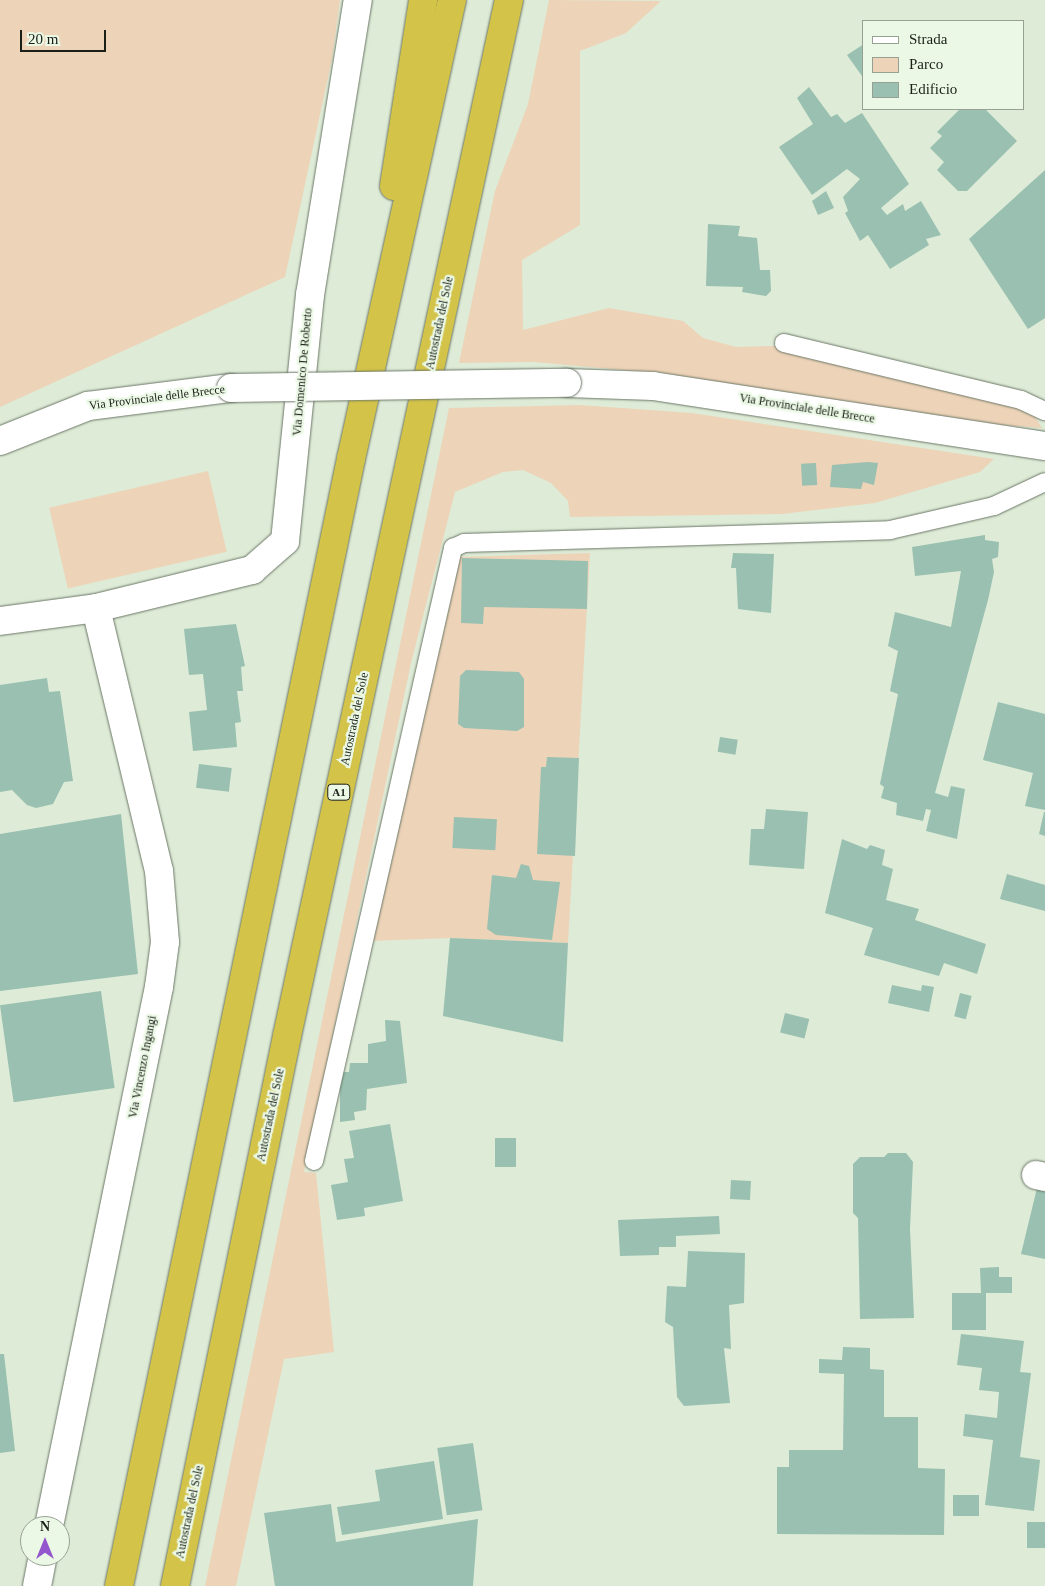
<!DOCTYPE html>
<style>
body{margin:0}
#map{position:relative;width:1045px;height:1586px;overflow:hidden;background:#deebd7;font-family:Georgia,serif}
div>[style]{position:absolute}
[style*='--x']{left:calc(var(--x)*1px);top:calc(var(--y)*1px);width:calc(var(--w)*1px);rotate:calc(var(--a)*1deg)}
.green>*{inset:0;background:#edd3b8;transform-origin:0 0}
.building>*{inset:0;background:#99c0b0;transform-origin:0 0}
.roads{filter:drop-shadow(0 0 1px #6b7766) drop-shadow(0 0 1px #6b7766)}
.service>*{height:18px;margin:-9px;padding:0 9px;transform-origin:9px;border-radius:9px;background:#fff}
.minor>*{height:28px;margin:-14px;padding:0 14px;transform-origin:14px;border-radius:14px;background:#fff}
.motorway>*{height:28px;margin:-14px;padding:0 14px;transform-origin:14px;border-radius:14px;background:#d3c348}
.bridges{filter:drop-shadow(0 0 1px #6b7766) drop-shadow(0 0 1px #6b7766)}
.minor-bridge>*{height:28px;margin:-14px;padding:0 14px;transform-origin:14px;border-radius:14px;background:#fff}
span{translate:-50% -50%;white-space:nowrap;text-align:center;line-height:1.15;-webkit-text-stroke:4.5px #ebf8e5;paint-order:stroke}
.shield-label span{padding:1px 4px;background:#ebf8e5;border:1px solid;border-radius:4px;-webkit-text-stroke-width:0}
.shield-label{font-size:11px;color:#1a1f18;font-weight:700}
.street-label{font-size:12px;color:#1a1f18}
.legend{position:absolute;left:862px;top:20px;width:162px;height:90px;box-sizing:border-box;background:#ebf8e5;border:1px solid #97a193;margin:0;padding:6px 9px;list-style:none;font-size:15px;color:#1a1f18}
.legend li{display:flex;align-items:center;gap:10px;height:25px}
.legend b{width:25px;border:1px solid #97a193}
.north{position:absolute;left:20px;top:1516px;width:50px;height:50px;box-sizing:border-box;background:#ebf8e5;border:1px solid #97a193;border-radius:50%;rotate:0deg;font-size:14px;font-weight:700;line-height:20px;text-align:center;color:#1a1f18}
.north::after{content:'';display:block;margin:auto;width:18px;height:22px;background:#9356cd;clip-path:polygon(50% 0,100% 100%,50% 72%,0 100%)}
.scale{position:absolute;left:20px;top:30px;width:86px;height:22px;box-sizing:border-box;border:2px solid #1a1f18;border-top:0;padding-left:6px;font-size:15px;line-height:18px;white-space:nowrap;color:#1a1f18;-webkit-text-stroke:4px #ebf8e5;paint-order:stroke}
</style>
<div id="map">
<div class="green">
<i style="clip-path:polygon(0 0,340px 0,332px 59px,285px 277px,0 407px)"></i>
<i style="clip-path:polygon(549px 0,661px 1px,626px 33px,580px 51px,580px 225px,522px 260px,523px 330px,609px 308px,683px 321px,703px 338px,736px 347px,775px 346px,1023px 406px,1032px 412px,1042px 428px,959px 422px,623px 370px,534px 362px,459px 363px,495px 191px,528px 104px)"></i>
<i style="clip-path:polygon(579px 405px,692px 413px,994px 459px,980px 472px,875px 503px,782px 514px,570px 517px,568px 501px,551px 483px,523px 470px,503px 472px,455px 492px,411px 663px,304px 1172px,316px 1173px,334px 1352px,284px 1359px,236px 1586px,205px 1586px,449px 408px)"></i>
<i style="left:208px;top:471px;width:83px;height:163px;rotate:77deg"></i>
<i style="clip-path:polygon(590px 553px,568px 943px,450px 938px,370px 941px,457px 557px)"></i>
</div>
<div class="building">
<i style="clip-path:polygon(864px 44px,864px 74px,862px 76px,847px 55px)"></i>
<i style="clip-path:polygon(809px 87px,831px 117px,837px 114px,845px 123px,862px 113px,909px 184px,881px 208px,887px 215px,903px 204px,905px 211px,921px 201px,941px 235px,926px 239px,929px 245px,890px 269px,868px 235px,860px 241px,845px 213px,848px 211px,843px 197px,860px 179px,847px 169px,812px 195px,779px 147px,813px 124px,797px 98px)"></i>
<i style="clip-path:polygon(960px 109px,985px 109px,1017px 141px,967px 191px,958px 191px,937px 170px,944px 162px,930px 148px,942px 136px,937px 132px)"></i>
<i style="clip-path:polygon(1045px 170px,1045px 318px,1028px 329px,969px 239px)"></i>
<i style="clip-path:polygon(826px 191px,834px 208px,818px 215px,812px 201px)"></i>
<i style="clip-path:polygon(708px 224px,740px 226px,738px 236px,757px 238px,760px 270px,770px 270px,771px 291px,766px 296px,742px 292px,743px 287px,706px 286px)"></i>
<i style="clip-path:polygon(868px 462px,878px 463px,874px 485px,863px 482px,861px 489px,830px 487px,832px 465px)"></i>
<i style="left:816px;top:463px;width:22px;height:15px;rotate:87deg"></i>
<i style="clip-path:polygon(985px 535px,985px 540px,999px 542px,998px 557px,992px 559px,994px 572px,988px 600px,935px 793px,948px 797px,951px 786px,965px 789px,957px 839px,926px 831px,931px 810px,926px 809px,923px 821px,896px 815px,897px 803px,881px 798px,884px 787px,880px 784px,898px 694px,890px 691px,898px 651px,888px 646px,895px 612px,951px 627px,961px 571px,915px 576px,912px 547px)"></i>
<i style="clip-path:polygon(733px 553px,774px 554px,771px 613px,738px 609px,736px 568px,731px 568px)"></i>
<i style="clip-path:polygon(462px 558px,588px 561px,587px 609px,484px 607px,483px 624px,461px 623px)"></i>
<i style="clip-path:polygon(236px 624px,245px 666px,241px 667px,243px 691px,237px 691px,241px 722px,235px 723px,237px 747px,193px 751px,189px 712px,207px 710px,203px 674px,189px 675px,184px 629px)"></i>
<i style="clip-path:polygon(466px 670px,519px 672px,524px 679px,524px 727px,517px 731px,464px 728px,458px 724px,460px 676px)"></i>
<i style="clip-path:polygon(47px 678px,49px 692px,60px 691px,73px 781px,64px 782px,53px 804px,36px 808px,27px 805px,12px 790px,0 792px,0 685px)"></i>
<i style="clip-path:polygon(998px 702px,1045px 714px,1045px 810px,1025px 806px,1033px 773px,983px 760px)"></i>
<i style="left:720px;top:737px;width:18px;height:15px;rotate:9deg"></i>
<i style="clip-path:polygon(547px 757px,579px 758px,575px 856px,537px 854px,541px 767px,546px 767px)"></i>
<i style="left:199px;top:764px;width:33px;height:24px;rotate:7deg"></i>
<i style="clip-path:polygon(766px 809px,808px 812px,804px 869px,749px 865px,751px 829px,764px 829px)"></i>
<i style="clip-path:polygon(1044px 812px,1045px 812px,1045px 836px,1039px 834px)"></i>
<i style="clip-path:polygon(121px 814px,138px 974px,0 991px,0 834px)"></i>
<i style="left:454px;top:817px;width:43px;height:31px;rotate:3deg"></i>
<i style="clip-path:polygon(842px 839px,867px 849px,870px 845px,885px 850px,882px 865px,893px 869px,886px 900px,919px 909px,915px 920px,986px 944px,977px 974px,944px 963px,939px 976px,864px 955px,873px 928px,825px 913px)"></i>
<i style="clip-path:polygon(521px 864px,529px 866px,533px 880px,560px 882px,552px 940px,496px 935px,487px 929px,492px 875px,516px 878px)"></i>
<i style="clip-path:polygon(1007px 874px,1045px 885px,1045px 911px,1000px 899px)"></i>
<i style="clip-path:polygon(450px 938px,568px 943px,563px 1042px,443px 1016px)"></i>
<i style="clip-path:polygon(892px 985px,921px 991px,922px 985px,934px 987px,929px 1012px,888px 1003px)"></i>
<i style="left:101px;top:991px;width:98px;height:102px;rotate:82deg"></i>
<i style="left:960px;top:993px;width:12px;height:24px;rotate:14deg"></i>
<i style="left:785px;top:1013px;width:25px;height:20px;rotate:14deg"></i>
<i style="clip-path:polygon(385px 1020px,400px 1021px,407px 1083px,367px 1089px,366px 1110px,354px 1112px,355px 1120px,340px 1122px,340px 1072px,349px 1072px,350px 1063px,368px 1063px,368px 1044px,386px 1041px)"></i>
<i style="clip-path:polygon(390px 1124px,403px 1201px,364px 1208px,365px 1216px,337px 1220px,331px 1185px,348px 1182px,344px 1159px,354px 1158px,349px 1131px)"></i>
<i style="left:495px;top:1138px;width:21px;height:29px"></i>
<i style="clip-path:polygon(888px 1153px,906px 1153px,913px 1162px,910px 1229px,914px 1318px,860px 1319px,858px 1218px,853px 1213px,853px 1164px,860px 1157px,884px 1157px)"></i>
<i style="left:731px;top:1180px;width:20px;height:19px;rotate:3deg"></i>
<i style="clip-path:polygon(1037px 1188px,1045px 1190px,1045px 1259px,1021px 1254px)"></i>
<i style="clip-path:polygon(719px 1216px,720px 1234px,676px 1236px,676px 1247px,659px 1247px,659px 1255px,620px 1256px,618px 1220px)"></i>
<i style="clip-path:polygon(688px 1251px,745px 1253px,744px 1303px,729px 1305px,731px 1349px,724px 1348px,730px 1403px,684px 1406px,677px 1397px,673px 1327px,665px 1322px,667px 1286px,686px 1287px)"></i>
<i style="clip-path:polygon(999px 1267px,999px 1277px,1012px 1277px,1012px 1293px,986px 1293px,986px 1330px,952px 1330px,952px 1293px,981px 1293px,980px 1268px)"></i>
<i style="clip-path:polygon(961px 1334px,1024px 1341px,1020px 1372px,1031px 1373px,1020px 1457px,1040px 1460px,1034px 1511px,985px 1505px,993px 1440px,963px 1436px,965px 1414px,997px 1418px,999px 1392px,979px 1390px,982px 1368px,957px 1365px)"></i>
<i style="clip-path:polygon(843px 1347px,870px 1348px,870px 1369px,884px 1370px,884px 1417px,918px 1417px,918px 1468px,945px 1469px,944px 1535px,777px 1534px,777px 1467px,789px 1467px,789px 1450px,843px 1450px,844px 1374px,819px 1373px,819px 1359px,842px 1360px)"></i>
<i style="clip-path:polygon(0 1354px,4px 1354px,15px 1451px,0 1453px)"></i>
<i style="left:473px;top:1443px;width:68px;height:36px;rotate:82deg"></i>
<i style="clip-path:polygon(434px 1461px,443px 1519px,342px 1535px,337px 1507px,380px 1501px,375px 1470px)"></i>
<i style="left:953px;top:1495px;width:26px;height:21px"></i>
<i style="clip-path:polygon(331px 1504px,336px 1542px,478px 1519px,473px 1586px,275px 1586px,264px 1513px)"></i>
<i style="left:1027px;top:1522px;width:18px;height:26px"></i>
</div>
<div class="roads">
<div class="service">
<i style="--x:784;--y:343;--w:244;--a:13.5"></i>
<i style="--x:1021;--y:400;--w:26;--a:25"></i>
<i style="--x:314;--y:1161;--w:629;--a:-77.22"></i>
<i style="--x:453;--y:548;--w:12;--a:-24"></i>
<i style="--x:464;--y:543;--w:426;--a:-1.7"></i>
<i style="--x:890;--y:530;--w:107;--a:-13"></i>
<i style="--x:994;--y:506;--w:56;--a:-25.2"></i>
</div>
<div class="minor">
<i style="--x:567;--y:383;--w:86;--a:2"></i>
<i style="--x:653;--y:386;--w:397;--a:8.7"></i>
<i style="--x:0;--y:441;--w:95;--a:-21.7"></i>
<i style="--x:88;--y:406;--w:144;--a:-7.2"></i>
<i style="--x:0;--y:621;--w:97;--a:-7.7"></i>
<i style="--x:96;--y:608;--w:161;--a:-13.7"></i>
<i style="--x:252;--y:570;--w:44;--a:-41.3"></i>
<i style="--x:285;--y:541;--w:247;--a:-84.2"></i>
<i style="--x:310;--y:295;--w:299;--a:-80.8"></i>
<i style="--x:1036;--y:1175;--w:9;--a:13"></i>
<i style="--x:49;--y:1526;--w:550;--a:-78.47"></i>
<i style="--x:159;--y:987;--w:45;--a:-82.4"></i>
<i style="--x:165;--y:942;--w:71;--a:-94.8"></i>
<i style="--x:159;--y:871;--w:270;--a:-103.5"></i>
<i style="--x:37;--y:1586;--w:31;--a:-79"></i>
</div>
<div class="motorway">
<i style="--x:394;--y:186;--w:188;--a:-81.1"></i>
<i style="--x:119;--y:1586;--w:1151;--a:-78.37"></i>
<i style="--x:351;--y:459;--w:470;--a:-77.6"></i>
<i style="--x:175;--y:1586;--w:561;--a:-78.49"></i>
<i style="--x:287;--y:1036;--w:1060;--a:-77.91"></i>
</div>
</div>
<div class="bridges">
<div class="minor-bridge">
<i style="--x:231;--y:388;--w:336;--a:-0.9"></i>
</div>
</div>
<div class="shield-label">
<span style="left:339px;top:792px">A1</span>
</div>
<div class="street-label">
<span style="left:440px;top:323px;rotate:-78deg">Autostrada del Sole</span>
<span style="left:303px;top:372px;rotate:-85deg">Via Domenico De Roberto</span>
<span style="left:157px;top:398px;rotate:-7deg">Via Provinciale delle Brecce</span>
<span style="left:807px;top:409px;rotate:9deg">Via Provinciale delle Brecce</span>
<span style="left:355px;top:719px;rotate:-78deg">Autostrada del Sole</span>
<span style="left:143px;top:1067px;rotate:-79deg">Via Vincenzo Ingangi</span>
<span style="left:271px;top:1115px;rotate:-78deg">Autostrada del Sole</span>
<span style="left:190px;top:1512px;rotate:-78deg">Autostrada del Sole</span>
</div>
<ul class="legend">
<li><b style="height:6px;background:#fff"></b>Strada</li>
<li><b style="height:14px;background:#edd3b8"></b>Parco</li>
<li><b style="height:14px;background:#99c0b0"></b>Edificio</li>
</ul>
<div class="north">N</div>
<div class="scale">20 m</div>
</div>
